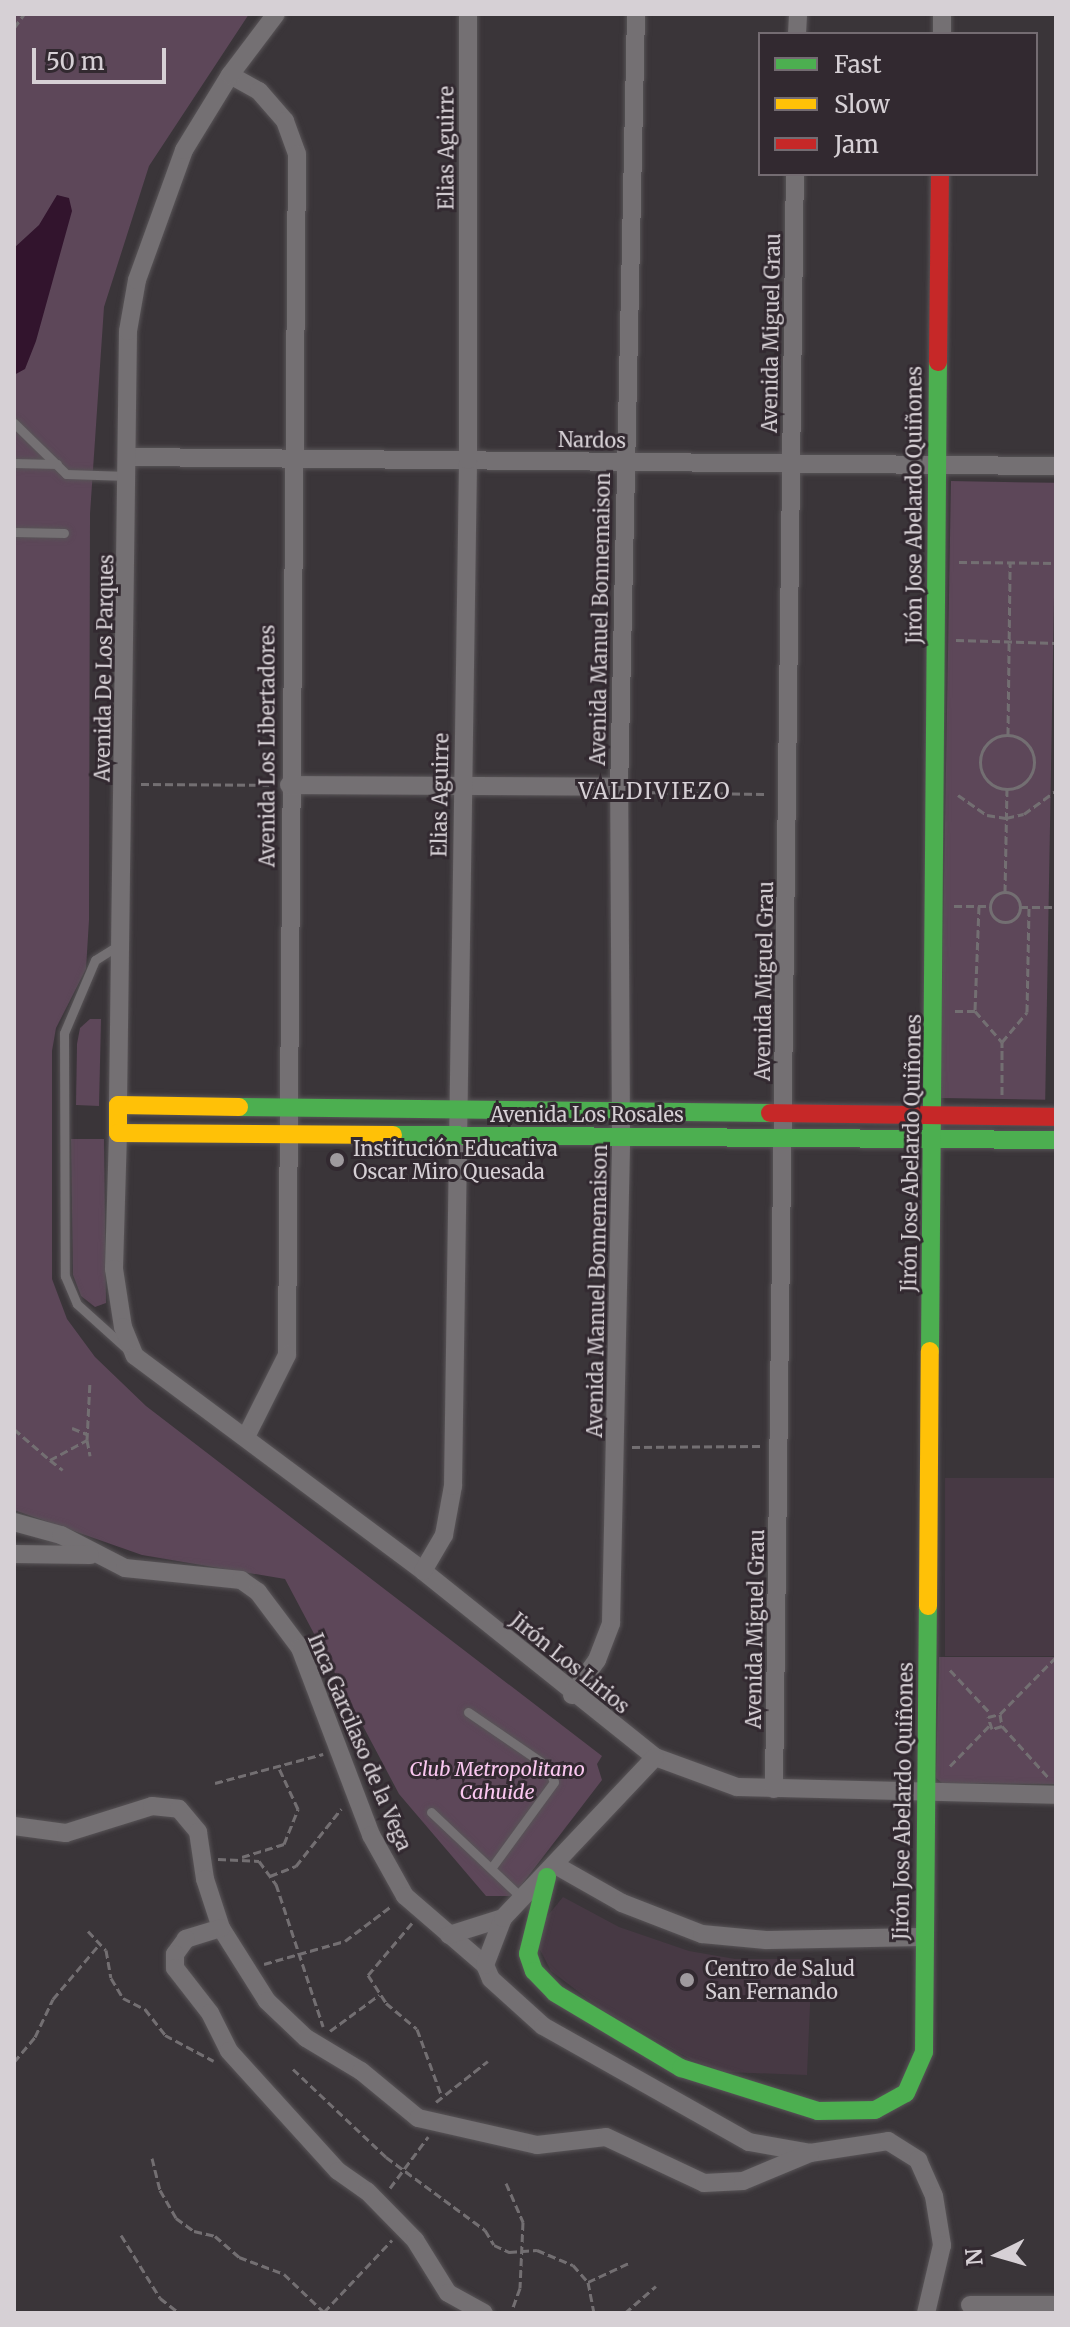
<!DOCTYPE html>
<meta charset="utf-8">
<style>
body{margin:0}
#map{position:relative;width:1070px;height:2327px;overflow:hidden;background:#3a3539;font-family:Merriweather,serif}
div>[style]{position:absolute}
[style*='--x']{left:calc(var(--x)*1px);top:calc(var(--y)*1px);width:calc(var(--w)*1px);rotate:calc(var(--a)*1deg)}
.built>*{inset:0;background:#473944;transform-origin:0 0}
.green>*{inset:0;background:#5d4759;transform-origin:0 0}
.water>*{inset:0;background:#32142d}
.path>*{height:3px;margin-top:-1.5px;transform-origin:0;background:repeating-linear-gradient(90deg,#736f72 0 8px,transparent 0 12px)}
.path>.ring{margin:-1.5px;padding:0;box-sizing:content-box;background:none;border:3px solid #736f72;border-radius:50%}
.roads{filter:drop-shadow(0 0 2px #585457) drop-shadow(0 0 2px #585457)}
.lane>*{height:9px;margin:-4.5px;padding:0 4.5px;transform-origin:4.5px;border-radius:4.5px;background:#747073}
.street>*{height:18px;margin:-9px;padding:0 9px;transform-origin:9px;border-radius:9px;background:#747073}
.fast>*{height:18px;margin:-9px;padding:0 9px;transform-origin:9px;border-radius:9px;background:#4caf50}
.slow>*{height:18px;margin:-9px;padding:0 9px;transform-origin:9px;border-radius:9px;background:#ffc107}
.jam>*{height:18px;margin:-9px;padding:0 9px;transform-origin:9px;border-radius:9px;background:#c62828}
.dots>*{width:22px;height:22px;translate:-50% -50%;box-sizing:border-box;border:4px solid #322930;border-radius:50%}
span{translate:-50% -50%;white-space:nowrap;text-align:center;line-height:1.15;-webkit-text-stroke:6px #322930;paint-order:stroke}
.street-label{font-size:20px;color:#d6d0d5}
.poi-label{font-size:20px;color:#d6d0d5}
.left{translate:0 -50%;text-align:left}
.park-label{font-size:20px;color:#fac7f0;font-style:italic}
.neighbourhood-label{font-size:22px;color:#d6d0d5;letter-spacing:2px}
.frame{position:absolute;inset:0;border:16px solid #d6d0d5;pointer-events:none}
.legend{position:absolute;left:758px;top:32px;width:280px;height:144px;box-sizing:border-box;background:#322930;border:2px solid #746c72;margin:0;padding:10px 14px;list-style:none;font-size:24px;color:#d6d0d5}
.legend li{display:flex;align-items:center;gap:16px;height:40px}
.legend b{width:40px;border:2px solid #746c72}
.north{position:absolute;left:958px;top:2215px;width:80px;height:80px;-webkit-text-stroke:6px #322930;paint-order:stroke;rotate:265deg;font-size:22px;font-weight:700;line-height:32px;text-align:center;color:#d6d0d5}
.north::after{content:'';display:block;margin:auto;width:28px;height:36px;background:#d6d0d5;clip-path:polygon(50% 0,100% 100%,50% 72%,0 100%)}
.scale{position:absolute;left:32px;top:48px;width:134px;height:36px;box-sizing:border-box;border:4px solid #d6d0d5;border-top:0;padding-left:10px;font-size:24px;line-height:28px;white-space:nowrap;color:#d6d0d5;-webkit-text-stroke:6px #322930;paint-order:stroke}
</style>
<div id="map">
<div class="built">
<i style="left:945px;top:1478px;width:111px;height:178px"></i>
<i style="clip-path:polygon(563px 1897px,619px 1927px,689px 1951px,735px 1959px,812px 1959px,807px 2075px,725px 2072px,692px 2060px,604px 2011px,551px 1971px,536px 1942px,541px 1924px)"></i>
</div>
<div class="green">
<i style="clip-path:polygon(14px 14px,249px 14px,149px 166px,104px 307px,90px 514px,89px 920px,86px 969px,56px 1028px,52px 1051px,52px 1279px,67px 1319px,95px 1357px,146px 1406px,602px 1756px,597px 1764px,602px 1780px,513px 1896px,486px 1896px,399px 1794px,285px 1579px,142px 1555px,14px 1510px)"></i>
<i style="left:951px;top:481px;width:105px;height:617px;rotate:1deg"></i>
<i style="clip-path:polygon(90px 1019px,101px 1019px,99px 1106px,76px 1105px,77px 1044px,80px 1028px)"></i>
<i style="clip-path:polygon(71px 1139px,104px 1139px,106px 1303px,95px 1307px,81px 1296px,73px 1275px)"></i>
<i style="clip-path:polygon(939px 1657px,1055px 1657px,1056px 1784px,942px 1783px,936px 1778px)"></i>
</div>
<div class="water">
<i style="clip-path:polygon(57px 195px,69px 198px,72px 211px,36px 341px,25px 369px,14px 375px,14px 248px,39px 225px)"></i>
</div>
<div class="path">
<i style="--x:14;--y:28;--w:17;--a:-54"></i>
<i style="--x:14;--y:399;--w:6;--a:90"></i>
<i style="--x:959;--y:562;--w:97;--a:0.6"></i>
<i style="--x:956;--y:640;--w:100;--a:1.7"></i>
<i style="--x:1008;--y:735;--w:172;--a:-89.3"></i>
<i class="ring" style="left:980px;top:735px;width:51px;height:51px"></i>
<i style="--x:141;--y:784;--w:132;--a:0.4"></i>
<i style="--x:636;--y:792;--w:132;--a:0.9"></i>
<i style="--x:958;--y:795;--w:35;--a:35"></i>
<i style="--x:987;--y:815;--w:19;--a:9"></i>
<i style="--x:1006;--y:818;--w:18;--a:-13"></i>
<i style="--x:1024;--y:814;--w:39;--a:-36"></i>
<i class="ring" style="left:990px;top:892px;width:27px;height:27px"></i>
<i style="--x:1005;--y:892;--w:104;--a:-88.9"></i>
<i style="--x:954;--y:906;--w:36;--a:0"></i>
<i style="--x:979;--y:906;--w:105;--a:92.2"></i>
<i style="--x:975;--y:1011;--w:41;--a:48.9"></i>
<i style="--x:1002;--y:1042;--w:39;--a:-50"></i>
<i style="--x:1027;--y:1012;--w:105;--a:-88.9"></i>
<i style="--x:1020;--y:907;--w:36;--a:0"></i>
<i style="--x:955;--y:1011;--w:20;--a:0"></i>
<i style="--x:1002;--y:1095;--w:53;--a:-90"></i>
<i style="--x:72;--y:1428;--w:16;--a:22"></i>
<i style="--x:14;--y:1429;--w:48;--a:40.7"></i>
<i style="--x:50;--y:1460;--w:42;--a:-28.4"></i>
<i style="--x:87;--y:1440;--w:59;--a:-87.1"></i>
<i style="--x:87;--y:1440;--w:16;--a:79"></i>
<i style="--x:632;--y:1447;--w:129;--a:-0.4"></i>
<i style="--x:50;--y:1460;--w:16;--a:38"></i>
<i style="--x:950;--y:1670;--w:60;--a:47"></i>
<i style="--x:1000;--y:1714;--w:80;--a:-45.5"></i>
<i style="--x:1002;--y:1726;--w:10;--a:163"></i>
<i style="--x:992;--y:1729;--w:13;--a:-108"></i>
<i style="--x:988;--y:1717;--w:12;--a:-14"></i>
<i style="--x:1000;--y:1714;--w:12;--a:81"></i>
<i style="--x:1002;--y:1726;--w:69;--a:48"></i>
<i style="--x:950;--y:1766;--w:56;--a:-45.7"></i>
<i style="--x:215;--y:1783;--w:112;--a:-15"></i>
<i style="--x:242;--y:1857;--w:44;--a:-17.2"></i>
<i style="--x:284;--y:1844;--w:38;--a:-68"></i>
<i style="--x:298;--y:1809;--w:47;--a:-114.9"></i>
<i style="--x:218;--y:1859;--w:41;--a:2.8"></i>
<i style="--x:259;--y:1861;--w:29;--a:54"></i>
<i style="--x:276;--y:1884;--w:150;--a:71.7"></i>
<i style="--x:270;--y:1876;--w:28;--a:-21"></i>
<i style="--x:296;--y:1866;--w:73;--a:-51.7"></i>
<i style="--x:412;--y:1923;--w:68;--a:130.2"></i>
<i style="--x:368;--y:1975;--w:33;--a:57"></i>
<i style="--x:386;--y:2003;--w:40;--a:40"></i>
<i style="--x:417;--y:2029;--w:72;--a:69.8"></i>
<i style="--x:88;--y:1931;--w:26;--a:47"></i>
<i style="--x:106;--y:1950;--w:28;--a:80"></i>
<i style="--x:111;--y:1978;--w:23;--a:59"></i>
<i style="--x:123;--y:1998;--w:25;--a:27"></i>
<i style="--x:145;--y:2009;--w:33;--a:52"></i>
<i style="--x:165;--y:2035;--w:55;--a:28"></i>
<i style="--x:264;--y:1964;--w:84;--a:-15.9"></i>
<i style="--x:345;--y:1941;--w:56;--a:-37.1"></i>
<i style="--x:330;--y:2031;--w:61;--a:-36.3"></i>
<i style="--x:14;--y:2062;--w:33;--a:-50"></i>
<i style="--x:35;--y:2037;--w:42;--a:-64.7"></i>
<i style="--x:53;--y:1999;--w:70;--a:-49.7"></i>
<i style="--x:293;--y:2069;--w:128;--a:43.4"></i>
<i style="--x:386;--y:2157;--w:123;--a:36.4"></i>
<i style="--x:485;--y:2230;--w:17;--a:59"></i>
<i style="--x:494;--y:2245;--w:17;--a:25"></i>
<i style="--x:509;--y:2252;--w:28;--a:-4"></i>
<i style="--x:537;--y:2250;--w:39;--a:23"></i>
<i style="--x:573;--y:2265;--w:23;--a:49"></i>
<i style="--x:588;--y:2282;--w:32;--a:79"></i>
<i style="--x:436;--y:2102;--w:66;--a:-38.3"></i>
<i style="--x:152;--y:2158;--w:33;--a:76"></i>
<i style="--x:160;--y:2190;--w:32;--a:60"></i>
<i style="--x:176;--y:2218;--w:22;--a:36"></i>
<i style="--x:194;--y:2231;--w:22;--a:13"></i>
<i style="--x:215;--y:2236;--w:32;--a:41"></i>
<i style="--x:239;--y:2257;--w:48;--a:20.7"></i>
<i style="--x:284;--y:2274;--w:57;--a:43.6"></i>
<i style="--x:506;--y:2183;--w:43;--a:66.4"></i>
<i style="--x:523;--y:2222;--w:66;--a:92.6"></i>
<i style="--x:520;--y:2288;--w:27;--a:110"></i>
<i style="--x:390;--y:2188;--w:64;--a:-53.3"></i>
<i style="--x:121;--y:2235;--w:74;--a:58.2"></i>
<i style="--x:160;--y:2298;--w:24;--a:38"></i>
<i style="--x:588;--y:2282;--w:47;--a:-24.9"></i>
<i style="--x:324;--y:2312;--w:99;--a:-46.6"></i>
<i style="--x:625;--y:2313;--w:41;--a:-41.1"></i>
</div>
<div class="roads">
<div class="lane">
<i style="--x:14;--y:423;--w:73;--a:44.4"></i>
<i style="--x:66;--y:474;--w:62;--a:1.8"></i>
<i style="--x:14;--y:463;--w:43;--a:1.3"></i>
<i style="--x:14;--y:532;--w:50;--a:1.1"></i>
<i style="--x:119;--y:945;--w:28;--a:148"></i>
<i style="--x:95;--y:960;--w:79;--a:113"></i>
<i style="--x:64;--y:1033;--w:243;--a:89.8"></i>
<i style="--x:65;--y:1276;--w:30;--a:67"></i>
<i style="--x:77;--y:1304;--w:67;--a:42"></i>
<i style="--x:468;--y:1712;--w:96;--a:34.4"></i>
<i style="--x:547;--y:1766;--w:17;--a:66"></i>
<i style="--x:554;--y:1782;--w:105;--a:126.1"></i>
<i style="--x:431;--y:1812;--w:127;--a:43.4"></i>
</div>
<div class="street">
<i style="--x:797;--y:34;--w:20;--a:-87"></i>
<i style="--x:942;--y:34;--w:20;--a:-90"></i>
<i style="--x:230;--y:75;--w:33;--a:29"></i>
<i style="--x:259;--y:91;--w:40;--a:49"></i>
<i style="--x:285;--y:121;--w:35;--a:70"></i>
<i style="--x:297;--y:154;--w:1201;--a:90.48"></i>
<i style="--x:287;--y:1355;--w:92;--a:116.6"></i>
<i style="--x:128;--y:457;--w:928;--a:0.56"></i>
<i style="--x:289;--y:785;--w:330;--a:0.3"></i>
<i style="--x:118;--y:1105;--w:774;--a:-89.26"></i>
<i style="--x:128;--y:331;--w:52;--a:-80"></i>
<i style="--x:137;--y:280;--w:138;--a:-70.1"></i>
<i style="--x:184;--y:150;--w:88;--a:-58.5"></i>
<i style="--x:230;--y:75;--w:76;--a:-53"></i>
<i style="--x:118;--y:1133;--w:136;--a:91.7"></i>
<i style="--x:114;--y:1269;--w:59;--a:81.2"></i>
<i style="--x:123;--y:1327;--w:31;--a:68"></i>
<i style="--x:135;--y:1356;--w:359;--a:36.7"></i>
<i style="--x:423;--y:1571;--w:297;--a:38.7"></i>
<i style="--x:655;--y:1757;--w:87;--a:20.1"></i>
<i style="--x:737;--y:1787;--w:319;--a:1.4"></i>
<i style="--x:14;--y:1522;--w:49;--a:15.5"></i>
<i style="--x:61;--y:1535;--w:72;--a:27.3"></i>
<i style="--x:125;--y:1568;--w:117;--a:5.9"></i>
<i style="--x:241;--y:1580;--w:21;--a:35"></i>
<i style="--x:258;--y:1592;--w:70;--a:53.1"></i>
<i style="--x:300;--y:1648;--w:200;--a:69.2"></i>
<i style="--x:371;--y:1835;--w:70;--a:60.9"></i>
<i style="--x:405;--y:1896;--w:106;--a:40.8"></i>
<i style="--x:485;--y:1965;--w:15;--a:67"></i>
<i style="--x:491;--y:1979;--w:70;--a:42.1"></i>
<i style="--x:543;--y:2026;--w:236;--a:29.4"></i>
<i style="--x:749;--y:2142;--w:62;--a:10.2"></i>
<i style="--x:810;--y:2153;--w:79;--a:-8.7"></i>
<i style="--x:888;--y:2141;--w:36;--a:32"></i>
<i style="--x:918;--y:2160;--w:39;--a:66"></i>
<i style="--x:934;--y:2196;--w:50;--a:80.7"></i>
<i style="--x:942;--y:2245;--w:70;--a:103.2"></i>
<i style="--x:14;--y:1554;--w:76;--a:0.8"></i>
<i style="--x:423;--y:1571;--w:42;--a:-59.7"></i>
<i style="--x:444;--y:1535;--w:50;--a:-79.6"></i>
<i style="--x:453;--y:1486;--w:1026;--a:-89.16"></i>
<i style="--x:468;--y:460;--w:446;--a:-90"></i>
<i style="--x:572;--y:1695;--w:43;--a:-54.5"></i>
<i style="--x:597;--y:1660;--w:40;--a:-69"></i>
<i style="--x:611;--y:1623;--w:487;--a:-88.8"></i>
<i style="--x:621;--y:1136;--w:344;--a:-90.3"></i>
<i style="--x:619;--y:792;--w:778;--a:-88.75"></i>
<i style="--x:774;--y:1789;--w:1615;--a:-89.26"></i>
<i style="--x:14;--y:1826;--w:52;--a:7.7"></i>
<i style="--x:66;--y:1833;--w:90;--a:-17.4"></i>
<i style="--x:152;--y:1806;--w:27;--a:6"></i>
<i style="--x:179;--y:1809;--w:30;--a:50"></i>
<i style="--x:198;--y:1832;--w:48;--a:81.5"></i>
<i style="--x:205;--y:1879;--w:52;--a:71.9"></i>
<i style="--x:221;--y:1928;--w:86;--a:57.8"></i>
<i style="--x:267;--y:2001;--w:54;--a:43.5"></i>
<i style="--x:306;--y:2038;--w:64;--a:31"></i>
<i style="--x:361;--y:2071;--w:74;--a:39.5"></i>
<i style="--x:418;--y:2118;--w:122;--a:12.8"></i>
<i style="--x:537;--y:2145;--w:69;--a:-6.6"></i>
<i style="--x:606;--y:2137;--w:108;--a:25.1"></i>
<i style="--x:704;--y:2183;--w:39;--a:-3"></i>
<i style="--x:743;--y:2181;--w:73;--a:-22.7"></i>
<i style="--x:557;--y:1866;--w:75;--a:29.6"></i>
<i style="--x:622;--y:1903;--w:86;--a:21.2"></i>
<i style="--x:702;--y:1934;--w:64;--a:5.4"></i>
<i style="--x:766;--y:1940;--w:158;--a:-1.1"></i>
<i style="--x:221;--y:1928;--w:37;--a:163"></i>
<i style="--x:186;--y:1939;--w:19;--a:126"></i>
<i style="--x:175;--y:1954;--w:14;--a:90"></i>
<i style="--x:175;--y:1968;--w:57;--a:52.1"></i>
<i style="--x:210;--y:2013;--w:42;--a:63.4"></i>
<i style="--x:229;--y:2051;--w:162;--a:47.8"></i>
<i style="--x:338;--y:2171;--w:35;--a:35"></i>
<i style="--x:367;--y:2191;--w:69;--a:45.6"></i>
<i style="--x:415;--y:2240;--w:62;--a:58.1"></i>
<i style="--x:448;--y:2293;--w:41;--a:29.1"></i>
<i style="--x:449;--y:1935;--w:57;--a:-17.5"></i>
<i style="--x:485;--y:1965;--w:50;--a:-69"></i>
<i style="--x:503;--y:1918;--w:221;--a:-46.6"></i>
<i style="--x:970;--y:2305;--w:86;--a:0"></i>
</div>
<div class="fast">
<i style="--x:239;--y:1107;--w:531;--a:0.65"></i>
<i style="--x:393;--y:1135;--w:663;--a:0.43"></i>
<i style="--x:930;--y:1351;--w:989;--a:-89.54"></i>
<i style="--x:547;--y:1877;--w:79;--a:103.9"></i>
<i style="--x:528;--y:1954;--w:18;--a:71"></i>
<i style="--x:534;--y:1971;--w:30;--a:46"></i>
<i style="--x:555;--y:1993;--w:147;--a:30.8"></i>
<i style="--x:681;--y:2068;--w:144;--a:17.4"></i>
<i style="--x:818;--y:2111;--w:57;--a:-1"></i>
<i style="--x:875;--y:2110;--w:35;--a:-29"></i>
<i style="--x:906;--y:2093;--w:45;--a:-66.3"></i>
<i style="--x:924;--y:2052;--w:446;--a:-89.5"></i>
</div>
<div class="slow">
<i style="--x:239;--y:1107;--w:121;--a:-179.1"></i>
<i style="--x:118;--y:1105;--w:28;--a:90"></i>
<i style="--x:118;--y:1133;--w:275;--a:0.4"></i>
<i style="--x:928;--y:1606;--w:255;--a:-89.6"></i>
</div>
<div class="jam">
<i style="--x:938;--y:362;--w:188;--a:-89.4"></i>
<i style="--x:770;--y:1113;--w:286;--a:0.8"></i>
</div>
</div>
<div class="dots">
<i style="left:337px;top:1160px;background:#9f9a9e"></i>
<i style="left:687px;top:1980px;background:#9f9a9e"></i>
</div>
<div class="street-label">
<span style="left:446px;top:148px;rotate:-90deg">Elias Aguirre</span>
<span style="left:771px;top:333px;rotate:-89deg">Avenida Miguel Grau</span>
<span style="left:592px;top:440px;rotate:1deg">Nardos</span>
<span style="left:914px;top:505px;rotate:-90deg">Jirón Jose Abelardo Quiñones</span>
<span style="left:600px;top:619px;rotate:-89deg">Avenida Manuel Bonnemaison</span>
<span style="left:104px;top:668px;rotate:-89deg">Avenida De Los Parques</span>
<span style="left:267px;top:746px;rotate:-90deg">Avenida Los Libertadores</span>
<span style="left:440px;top:795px;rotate:-89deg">Elias Aguirre</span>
<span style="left:764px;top:981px;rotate:-89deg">Avenida Miguel Grau</span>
<span style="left:587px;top:1114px">Avenida Los Rosales</span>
<span style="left:911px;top:1153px;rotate:-89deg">Jirón Jose Abelardo Quiñones</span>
<span style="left:597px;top:1291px;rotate:-89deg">Avenida Manuel Bonnemaison</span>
<span style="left:755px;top:1629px;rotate:-89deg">Avenida Miguel Grau</span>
<span style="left:570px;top:1663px;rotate:39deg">Jirón Los Lirios</span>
<span style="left:360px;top:1742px;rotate:67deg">Inca Garcilaso de la Vega</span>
<span style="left:903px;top:1801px;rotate:-89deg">Jirón Jose Abelardo Quiñones</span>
</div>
<div class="poi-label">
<span class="left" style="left:353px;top:1160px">Institución Educativa<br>Oscar Miro Quesada</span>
<span class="left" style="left:705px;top:1980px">Centro de Salud<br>San Fernando</span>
</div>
<div class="park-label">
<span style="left:497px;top:1780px">Club Metropolitano<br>Cahuide</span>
</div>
<div class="neighbourhood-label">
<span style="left:655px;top:792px">VALDIVIEZO</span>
</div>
<div class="frame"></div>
<ul class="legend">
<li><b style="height:10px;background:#4caf50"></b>Fast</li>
<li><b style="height:10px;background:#ffc107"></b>Slow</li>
<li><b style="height:10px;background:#c62828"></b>Jam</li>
</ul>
<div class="north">N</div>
<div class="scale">50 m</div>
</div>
